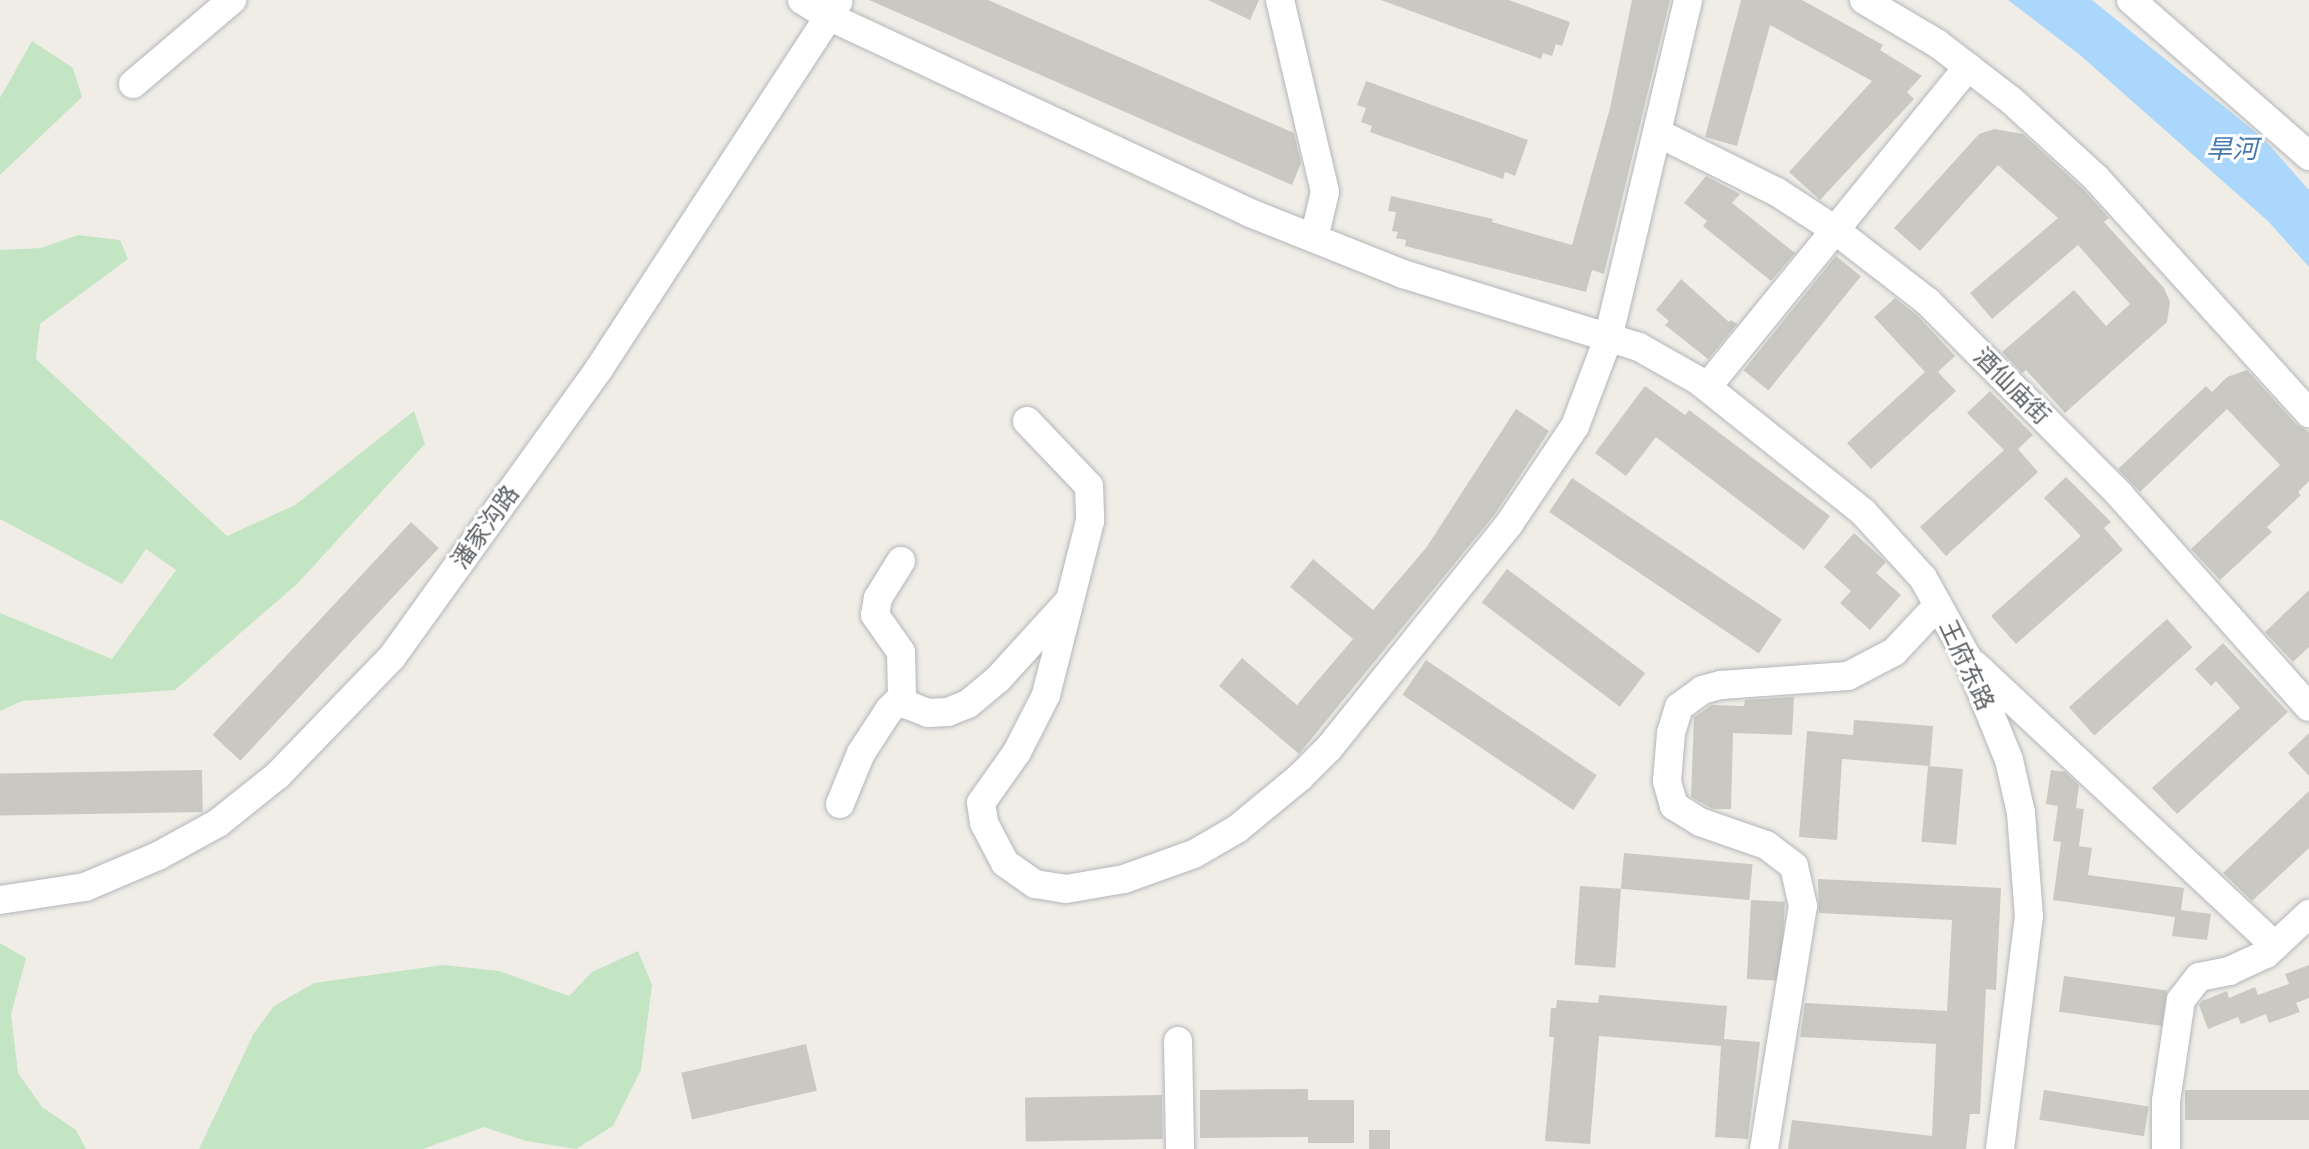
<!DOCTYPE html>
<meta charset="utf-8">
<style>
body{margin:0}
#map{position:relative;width:2309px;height:1149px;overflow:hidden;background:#efede6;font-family:Helvetica,"Noto Sans SC",sans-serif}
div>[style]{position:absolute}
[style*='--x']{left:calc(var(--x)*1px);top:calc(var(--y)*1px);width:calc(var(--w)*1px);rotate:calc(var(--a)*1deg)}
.green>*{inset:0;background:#c4e5c4}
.water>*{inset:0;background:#aad7fb}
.building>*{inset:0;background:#cac8c2;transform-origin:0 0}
.roads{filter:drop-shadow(0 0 2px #b3b6ba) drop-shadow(0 0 2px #b3b6ba)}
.minor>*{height:28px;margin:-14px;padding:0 14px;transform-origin:14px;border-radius:14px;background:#fff}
span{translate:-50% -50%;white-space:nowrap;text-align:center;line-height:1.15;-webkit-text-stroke:6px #fff;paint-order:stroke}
.street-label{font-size:24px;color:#5d6165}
.water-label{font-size:26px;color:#4778ad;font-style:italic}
</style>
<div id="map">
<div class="green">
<i style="clip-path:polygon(32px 41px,73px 68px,82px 97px,0 175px,0 98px)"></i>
<i style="clip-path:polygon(78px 235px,120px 240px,128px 259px,40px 324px,36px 359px,227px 536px,295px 505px,414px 411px,425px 444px,297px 584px,175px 690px,22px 701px,0 711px,0 613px,112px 659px,176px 570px,146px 549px,122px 584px,0 519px,0 250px,41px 248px)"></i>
<i style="clip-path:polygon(0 943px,26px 958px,11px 1014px,18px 1073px,42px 1107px,76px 1130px,86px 1149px,0 1149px)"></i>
<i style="clip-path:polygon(638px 951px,652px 985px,641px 1070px,613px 1126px,576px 1149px,526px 1141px,484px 1127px,423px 1149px,199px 1149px,254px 1033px,274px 1006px,314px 983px,443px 965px,499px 971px,569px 996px,592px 972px)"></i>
</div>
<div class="water">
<i style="clip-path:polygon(2008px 0,2092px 0,2263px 138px,2309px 190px,2309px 267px,2269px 222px,2080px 55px)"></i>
</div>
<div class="building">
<i style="clip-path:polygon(869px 0,988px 0,1294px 133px,1301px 163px,1292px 185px)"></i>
<i style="clip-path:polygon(1208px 0,1259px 0,1250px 20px)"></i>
<i style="clip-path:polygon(1381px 0,1509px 0,1570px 22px,1562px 46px,1556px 44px,1552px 56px,1543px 53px,1541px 59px)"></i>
<i style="clip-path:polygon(1632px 0,1670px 0,1604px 274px,1592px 270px,1586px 292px,1405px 246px,1406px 240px,1396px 238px,1398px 232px,1392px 231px,1396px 212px,1388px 211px,1391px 196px,1493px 219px,1492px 222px,1572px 245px,1610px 108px)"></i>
<i style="clip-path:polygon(1741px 0,1802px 0,1883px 45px,1880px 50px,1922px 76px,1907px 92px,1914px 99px,1820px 200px,1789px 172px,1872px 81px,1770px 25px,1737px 146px,1705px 137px)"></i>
<i style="clip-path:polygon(1366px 81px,1528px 140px,1515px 176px,1505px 172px,1503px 179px,1370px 132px,1372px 126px,1361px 122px,1366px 108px,1357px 105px)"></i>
<i style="clip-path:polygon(1994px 129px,2023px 134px,2083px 189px,2109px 218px,2104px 222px,2164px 288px,2170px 302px,2167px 322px,2065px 413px,2026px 370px,2022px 373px,2002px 352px,2074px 290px,2106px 326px,2130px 304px,2078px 245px,1992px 319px,1970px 293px,2058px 218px,1998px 165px,1920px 251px,1894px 228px,1979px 134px)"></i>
<i style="clip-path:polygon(1706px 176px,1740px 194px,1732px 203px,1795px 253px,1771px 281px,1703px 226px,1707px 221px,1684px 203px)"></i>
<i style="left:1836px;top:256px;width:32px;height:147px;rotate:39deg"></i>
<i style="clip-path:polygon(1681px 279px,1729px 322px,1731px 320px,1737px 324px,1708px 359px,1665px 325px,1669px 321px,1656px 310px)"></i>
<i style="clip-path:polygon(1895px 298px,1917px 315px,1955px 356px,1938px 372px,1956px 391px,1871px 469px,1847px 443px,1925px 372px,1874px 317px)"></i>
<i style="clip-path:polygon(2247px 370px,2296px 424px,2309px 432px,2309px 481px,2298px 492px,2301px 495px,2267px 527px,2272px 532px,2220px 580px,2191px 549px,2280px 465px,2227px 409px,2140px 492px,2118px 469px,2206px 386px,2212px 392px,2227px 377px)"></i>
<i style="clip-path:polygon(1645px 386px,1685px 415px,1689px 410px,1830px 516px,1804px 550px,1656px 437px,1626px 476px,1595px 453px)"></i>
<i style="clip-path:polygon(1990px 391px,2033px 435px,2018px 449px,2038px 472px,1946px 556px,1920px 527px,2004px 450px,1967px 413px)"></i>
<i style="clip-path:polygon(1516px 409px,1549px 431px,1495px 514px,1299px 754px,1219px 686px,1242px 658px,1297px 705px,1353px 639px,1290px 587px,1313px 559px,1373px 610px,1426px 548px)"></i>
<i style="clip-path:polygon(2066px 477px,2111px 522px,2104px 528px,2123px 550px,2016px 644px,1991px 616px,2081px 536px,2044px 498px)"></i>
<i style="left:1572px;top:478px;width:253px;height:41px;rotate:34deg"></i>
<i style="left:411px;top:522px;width:38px;height:291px;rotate:43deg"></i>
<i style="clip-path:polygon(1854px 533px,1886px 562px,1876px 573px,1901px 595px,1870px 630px,1840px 603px,1851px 591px,1824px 567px)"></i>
<i style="left:1507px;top:569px;width:173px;height:42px;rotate:37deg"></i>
<i style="clip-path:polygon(2309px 590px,2309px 647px,2293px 662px,2265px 632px)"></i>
<i style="left:2167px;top:619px;width:38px;height:132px;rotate:48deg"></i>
<i style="clip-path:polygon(2223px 643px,2288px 712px,2177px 814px,2152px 788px,2240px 708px,2216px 681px,2211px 686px,2195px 669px)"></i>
<i style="left:1426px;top:660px;width:206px;height:42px;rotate:34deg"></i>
<i style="clip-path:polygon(1794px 697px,1792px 735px,1733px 733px,1731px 809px,1713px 809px,1691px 797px,1694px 717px,1712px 705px,1744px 706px,1745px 700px)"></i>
<i style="clip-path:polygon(1854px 720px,1933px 726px,1930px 766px,1842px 759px,1837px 840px,1799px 837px,1807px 731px,1853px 735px)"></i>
<i style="clip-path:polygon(2309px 733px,2309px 776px,2288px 753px)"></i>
<i style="left:1928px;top:766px;width:35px;height:76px;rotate:5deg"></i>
<i style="left:202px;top:770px;width:42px;height:203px;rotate:89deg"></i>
<i style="clip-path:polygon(2051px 770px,2065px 772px,2079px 785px,2076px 808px,2084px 809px,2079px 846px,2092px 848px,2088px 875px,2184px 888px,2181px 910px,2211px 914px,2207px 940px,2172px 936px,2175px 917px,2053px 900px,2061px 842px,2053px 841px,2058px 806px,2046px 804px)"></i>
<i style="clip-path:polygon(2309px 791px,2309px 848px,2252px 901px,2223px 873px)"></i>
<i style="left:1624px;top:853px;width:129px;height:36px;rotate:5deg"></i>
<i style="clip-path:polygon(1818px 879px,2001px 888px,1996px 990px,1986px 989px,1980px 1114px,1970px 1114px,1966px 1149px,1788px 1149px,1792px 1120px,1932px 1136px,1936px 1044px,1800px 1037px,1805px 1003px,1947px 1011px,1952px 920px,1819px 913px)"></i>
<i style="left:1580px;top:886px;width:41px;height:79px;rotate:4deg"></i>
<i style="left:1751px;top:900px;width:34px;height:79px;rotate:3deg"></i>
<i style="clip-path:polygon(2309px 965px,2309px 998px,2296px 1003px,2300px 1012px,2269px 1023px,2266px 1014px,2241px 1024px,2238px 1017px,2208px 1029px,2199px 1005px,2202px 1001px,2227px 991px,2229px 998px,2255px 987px,2258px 995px,2289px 984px,2285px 974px)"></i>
<i style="left:2064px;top:976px;width:104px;height:36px;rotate:8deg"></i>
<i style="clip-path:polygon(1599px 995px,1727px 1006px,1724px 1039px,1760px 1042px,1748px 1139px,1715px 1137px,1721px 1046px,1599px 1036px,1590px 1144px,1545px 1141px,1554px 1037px,1549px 1037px,1551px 1008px,1556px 1008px,1557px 1000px,1598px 1003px)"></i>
<i style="left:806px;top:1044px;width:48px;height:128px;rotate:77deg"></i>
<i style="clip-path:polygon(1308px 1089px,1308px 1100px,1354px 1100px,1354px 1143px,1308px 1143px,1308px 1137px,1200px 1138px,1200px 1090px)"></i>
<i style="left:2044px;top:1090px;width:106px;height:30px;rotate:9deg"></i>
<i style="left:2309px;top:1090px;width:30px;height:124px;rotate:90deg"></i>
<i style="left:1162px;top:1095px;width:44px;height:137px;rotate:89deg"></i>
<i style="left:1369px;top:1130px;width:21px;height:19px"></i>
</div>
<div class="roads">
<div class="minor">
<i style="--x:802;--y:0;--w:31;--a:32"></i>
<i style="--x:828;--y:16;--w:466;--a:25"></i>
<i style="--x:1250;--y:213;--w:165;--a:21.7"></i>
<i style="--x:1403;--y:274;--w:247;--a:17.2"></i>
<i style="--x:1639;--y:347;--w:69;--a:29.5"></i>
<i style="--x:1699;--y:381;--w:210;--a:38.6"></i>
<i style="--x:1863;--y:512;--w:89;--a:47.7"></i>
<i style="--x:1923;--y:578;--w:93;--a:60.9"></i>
<i style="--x:1968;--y:659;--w:109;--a:67.9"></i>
<i style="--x:2009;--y:760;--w:54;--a:77.2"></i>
<i style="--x:2021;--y:813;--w:103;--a:85.6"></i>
<i style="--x:2029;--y:916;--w:235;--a:97.1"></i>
<i style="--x:1280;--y:0;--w:197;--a:76.8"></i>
<i style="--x:1325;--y:192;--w:47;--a:103.4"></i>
<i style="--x:1864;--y:0;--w:86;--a:30.7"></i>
<i style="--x:1938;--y:44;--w:93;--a:37.6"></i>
<i style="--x:2012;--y:101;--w:113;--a:42.5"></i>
<i style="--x:2095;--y:177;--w:319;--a:47.8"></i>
<i style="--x:2131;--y:0;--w:237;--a:41.2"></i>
<i style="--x:133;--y:84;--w:130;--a:-40.3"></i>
<i style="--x:1658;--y:133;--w:133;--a:26.4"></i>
<i style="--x:1777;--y:192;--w:69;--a:33.2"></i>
<i style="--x:1835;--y:230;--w:118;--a:37.7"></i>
<i style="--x:1928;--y:302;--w:271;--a:45.1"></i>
<i style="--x:2119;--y:494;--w:285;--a:48.3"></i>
<i style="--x:1707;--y:387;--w:413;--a:-50.8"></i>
<i style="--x:1027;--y:421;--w:90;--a:46.4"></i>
<i style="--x:1089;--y:486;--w:35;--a:88"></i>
<i style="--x:1090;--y:521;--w:179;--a:104.2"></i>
<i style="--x:1046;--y:695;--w:64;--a:117"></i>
<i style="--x:1017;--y:752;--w:62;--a:125.2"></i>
<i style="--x:981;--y:803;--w:20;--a:81"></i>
<i style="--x:984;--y:823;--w:45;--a:62.3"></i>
<i style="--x:1005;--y:863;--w:37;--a:35"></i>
<i style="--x:1035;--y:884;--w:31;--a:9"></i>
<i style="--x:1066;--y:889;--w:59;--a:-9.8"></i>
<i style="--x:1124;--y:879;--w:74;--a:-19.7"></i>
<i style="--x:1194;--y:854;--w:50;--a:-30.2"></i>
<i style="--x:1237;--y:829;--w:82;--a:-39.5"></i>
<i style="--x:1300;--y:777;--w:41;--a:-45"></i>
<i style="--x:1329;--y:748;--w:287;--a:-51.2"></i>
<i style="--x:1509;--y:524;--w:118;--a:-56"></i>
<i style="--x:1575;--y:426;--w:93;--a:-69.2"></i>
<i style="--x:1608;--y:339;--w:348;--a:-76.7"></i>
<i style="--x:901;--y:561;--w:44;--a:121.9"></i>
<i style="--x:878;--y:598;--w:17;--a:100"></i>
<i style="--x:875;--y:615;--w:45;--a:54.9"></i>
<i style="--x:901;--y:652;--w:45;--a:88.7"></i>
<i style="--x:902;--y:697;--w:8;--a:67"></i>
<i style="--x:905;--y:704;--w:25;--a:21"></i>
<i style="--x:928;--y:713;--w:20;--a:-3"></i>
<i style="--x:948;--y:712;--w:22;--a:-22"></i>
<i style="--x:968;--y:704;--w:39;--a:-40"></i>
<i style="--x:998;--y:679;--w:104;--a:-47.7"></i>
<i style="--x:1975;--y:665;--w:411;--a:43.1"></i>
<i style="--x:840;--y:804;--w:55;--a:-67.6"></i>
<i style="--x:861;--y:753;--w:51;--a:-56.9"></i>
<i style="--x:889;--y:710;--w:18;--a:-45"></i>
<i style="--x:0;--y:900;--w:86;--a:-8.7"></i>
<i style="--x:85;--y:887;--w:79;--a:-23"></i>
<i style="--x:158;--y:856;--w:68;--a:-28.8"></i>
<i style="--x:218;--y:823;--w:77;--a:-38.7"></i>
<i style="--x:278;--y:775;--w:164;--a:-46"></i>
<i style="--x:392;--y:657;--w:355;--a:-54.3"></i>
<i style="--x:599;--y:369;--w:438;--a:-56.9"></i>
<i style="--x:1178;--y:1041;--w:108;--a:88.9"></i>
<i style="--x:1764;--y:1149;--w:246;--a:-80.9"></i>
<i style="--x:1803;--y:906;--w:41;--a:-102.7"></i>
<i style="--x:1794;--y:866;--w:35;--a:-143"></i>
<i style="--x:1766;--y:845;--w:70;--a:-160.8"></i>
<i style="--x:1700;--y:822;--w:31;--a:-148"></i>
<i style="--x:1674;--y:806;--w:26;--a:-106"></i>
<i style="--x:1667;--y:781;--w:48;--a:-85.2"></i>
<i style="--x:1671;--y:733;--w:27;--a:-73"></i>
<i style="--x:1679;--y:707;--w:29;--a:-36"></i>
<i style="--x:1702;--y:690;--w:20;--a:-15"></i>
<i style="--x:1721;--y:685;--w:127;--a:-4.1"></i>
<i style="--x:1848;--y:676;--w:52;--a:-27.6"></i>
<i style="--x:1894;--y:652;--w:64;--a:-46.9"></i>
<i style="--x:2166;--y:1149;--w:48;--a:-90"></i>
<i style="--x:2166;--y:1101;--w:102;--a:-81.6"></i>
<i style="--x:2181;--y:1000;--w:29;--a:-52"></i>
<i style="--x:2199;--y:977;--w:31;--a:-11"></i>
<i style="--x:2229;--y:971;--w:41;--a:-24.7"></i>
<i style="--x:2266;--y:954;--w:59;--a:-42.9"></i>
</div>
</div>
<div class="street-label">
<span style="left:2012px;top:386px;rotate:45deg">酒仙庙街</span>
<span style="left:485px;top:527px;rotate:-54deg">潘家沟路</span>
<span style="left:1967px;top:665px;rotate:65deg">王府东路</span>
</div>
<div class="water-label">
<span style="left:2232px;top:150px">旱河</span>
</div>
</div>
